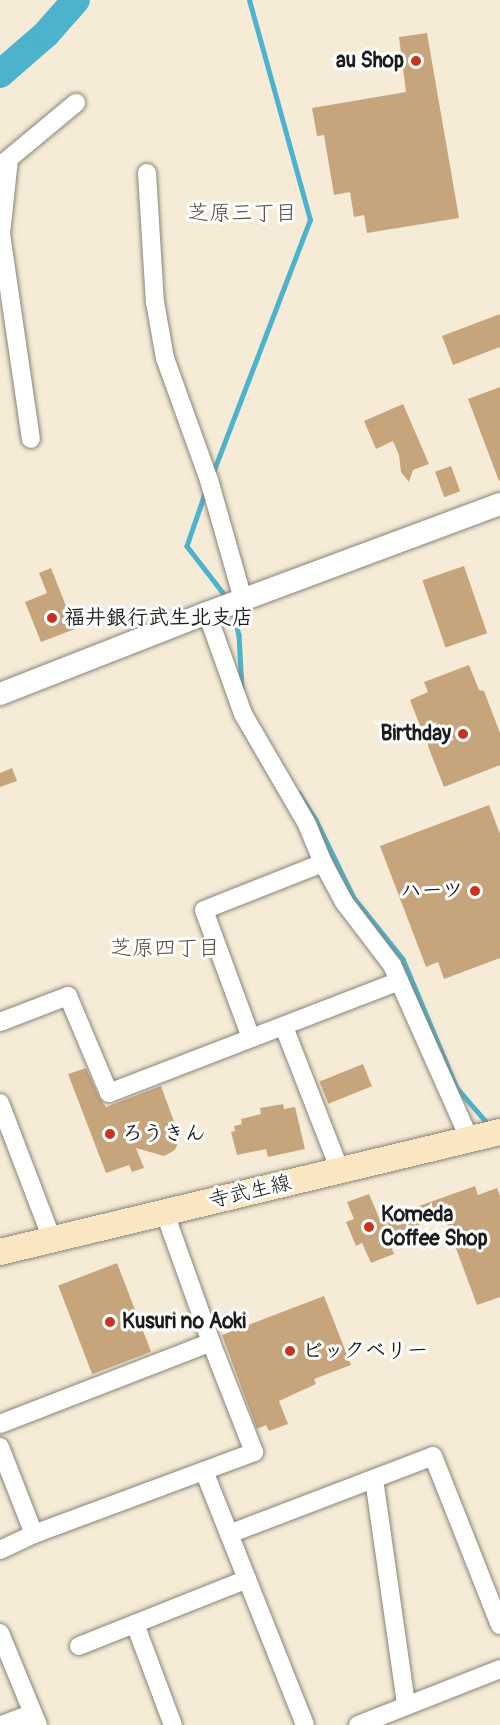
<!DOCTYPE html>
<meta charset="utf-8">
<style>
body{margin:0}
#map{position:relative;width:500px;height:1725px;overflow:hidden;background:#f5ebd6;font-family:Pangolin,"Klee One",sans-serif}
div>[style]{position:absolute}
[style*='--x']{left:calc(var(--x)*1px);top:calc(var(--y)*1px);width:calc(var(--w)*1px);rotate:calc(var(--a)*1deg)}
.stream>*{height:4.5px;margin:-2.25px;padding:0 2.25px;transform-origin:2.25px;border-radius:2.25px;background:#4db2cb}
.river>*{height:28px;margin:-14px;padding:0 14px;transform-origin:14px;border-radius:14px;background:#4db2cb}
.building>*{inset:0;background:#c7a57c;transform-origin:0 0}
.roads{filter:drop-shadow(0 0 2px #888479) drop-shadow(0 0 2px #888479)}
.minor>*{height:18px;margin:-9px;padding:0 9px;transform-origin:9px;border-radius:9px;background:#fff}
.tertiary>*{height:22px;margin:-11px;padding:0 11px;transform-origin:11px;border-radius:11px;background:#fff}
.secondary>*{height:26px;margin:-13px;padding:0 13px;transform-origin:13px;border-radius:13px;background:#fbe6c4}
.dots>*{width:16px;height:16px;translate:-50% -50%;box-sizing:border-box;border:3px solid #fff;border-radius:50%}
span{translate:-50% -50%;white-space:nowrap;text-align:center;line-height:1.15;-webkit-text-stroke:6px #fff;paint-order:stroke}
.poi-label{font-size:21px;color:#1c1c1c;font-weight:700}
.right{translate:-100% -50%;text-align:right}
.left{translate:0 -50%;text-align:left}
.street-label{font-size:21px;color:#1c1c1c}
.neighbourhood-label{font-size:22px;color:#584c3e}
</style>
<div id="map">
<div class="stream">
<i style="--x:212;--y:475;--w:273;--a:-69"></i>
<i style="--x:310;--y:220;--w:228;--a:-105.5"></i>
<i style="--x:206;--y:491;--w:58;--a:109.1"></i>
<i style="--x:187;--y:546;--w:66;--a:52.4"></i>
<i style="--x:233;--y:611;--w:25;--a:76"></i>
<i style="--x:239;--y:635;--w:53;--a:86.8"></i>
<i style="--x:299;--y:793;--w:32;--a:58"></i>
<i style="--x:316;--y:820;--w:87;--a:64"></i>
<i style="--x:354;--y:898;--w:78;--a:51.2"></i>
<i style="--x:403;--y:959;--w:140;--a:67.3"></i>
<i style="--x:457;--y:1088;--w:50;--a:49"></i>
</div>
<div class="river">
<i style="--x:0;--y:74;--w:61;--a:-41"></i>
<i style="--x:46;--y:34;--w:45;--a:-48.6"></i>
</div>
<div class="building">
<i style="clip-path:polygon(427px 33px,459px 218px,367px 233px,364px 215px,354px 217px,350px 192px,334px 195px,324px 135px,317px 136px,312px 108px,406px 92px,399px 37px)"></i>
<i style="clip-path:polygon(500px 314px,500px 347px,453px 365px,442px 336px)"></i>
<i style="clip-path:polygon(500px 387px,500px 481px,499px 481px,468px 399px)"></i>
<i style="clip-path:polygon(403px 404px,429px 464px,413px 470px,409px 482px,401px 472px,399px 455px,393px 441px,376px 449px,364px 421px)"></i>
<i style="left:451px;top:466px;width:27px;height:17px;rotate:70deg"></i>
<i style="left:464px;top:566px;width:71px;height:44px;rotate:71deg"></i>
<i style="clip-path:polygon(51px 568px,75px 629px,41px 642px,25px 602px,47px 593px,39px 573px)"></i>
<i style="clip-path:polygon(469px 665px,479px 690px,484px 691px,500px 733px,500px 765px,444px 787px,410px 700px,428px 692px,424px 682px)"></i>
<i style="clip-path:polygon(12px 768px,17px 781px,0 787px,0 773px)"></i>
<i style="clip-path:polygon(489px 805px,500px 834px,500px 958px,444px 979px,438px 962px,426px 967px,380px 846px)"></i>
<i style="left:363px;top:1064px;width:24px;height:47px;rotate:68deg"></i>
<i style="clip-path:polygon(86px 1068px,99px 1097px,106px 1107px,161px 1086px,180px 1138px,175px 1150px,164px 1156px,136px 1148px,144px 1168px,132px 1172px,129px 1165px,106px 1173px,68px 1074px)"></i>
<i style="clip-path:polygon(283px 1104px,284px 1109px,295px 1107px,305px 1149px,268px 1157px,266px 1149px,237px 1155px,231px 1132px,235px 1131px,234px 1126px,242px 1124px,241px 1119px,261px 1114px,260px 1108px)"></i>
<i style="clip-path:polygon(475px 1186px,478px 1195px,497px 1188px,500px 1196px,500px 1297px,477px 1305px,444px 1216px,387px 1236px,394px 1254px,371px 1263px,362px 1243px,356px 1246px,346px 1222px,354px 1219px,347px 1202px,369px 1194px,380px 1220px)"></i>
<i style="left:117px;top:1263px;width:95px;height:63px;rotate:69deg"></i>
<i style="clip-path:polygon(324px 1296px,351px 1365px,314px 1379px,316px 1384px,279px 1401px,288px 1424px,269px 1431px,266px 1425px,257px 1429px,222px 1335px)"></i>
</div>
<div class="roads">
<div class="minor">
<i style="--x:9;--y:159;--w:75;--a:96.1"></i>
<i style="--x:1;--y:234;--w:207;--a:81.7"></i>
<i style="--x:0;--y:166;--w:99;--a:-39.7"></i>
<i style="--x:147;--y:173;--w:129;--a:86.5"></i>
<i style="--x:155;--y:302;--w:57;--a:79.9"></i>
<i style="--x:165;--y:358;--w:130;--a:70.2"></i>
<i style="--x:209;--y:480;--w:124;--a:74.1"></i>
<i style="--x:207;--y:613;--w:107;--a:70.4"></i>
<i style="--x:243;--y:714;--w:127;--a:59.8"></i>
<i style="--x:307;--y:824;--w:42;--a:67.7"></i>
<i style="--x:323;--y:863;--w:44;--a:61.7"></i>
<i style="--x:344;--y:902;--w:79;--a:52.7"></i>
<i style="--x:392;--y:965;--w:192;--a:66"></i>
<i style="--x:0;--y:1022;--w:73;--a:-20.9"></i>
<i style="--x:68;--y:996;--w:105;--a:67.1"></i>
<i style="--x:109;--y:1093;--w:311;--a:-21.1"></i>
<i style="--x:284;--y:1027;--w:155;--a:68.7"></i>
<i style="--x:251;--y:1038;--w:136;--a:-110.2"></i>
<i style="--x:204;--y:910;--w:128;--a:-21.6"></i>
<i style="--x:0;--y:1103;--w:146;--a:69.1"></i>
<i style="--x:0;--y:1424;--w:226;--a:-21.2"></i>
<i style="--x:0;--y:1447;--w:93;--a:68.7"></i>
<i style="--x:204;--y:1471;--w:273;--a:68.3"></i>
<i style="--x:374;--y:1479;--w:228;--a:81.9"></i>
<i style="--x:229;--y:1534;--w:218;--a:-20.9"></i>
<i style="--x:433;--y:1456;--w:182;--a:68.4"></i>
<i style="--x:0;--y:1550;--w:38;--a:-25"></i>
<i style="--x:34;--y:1534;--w:235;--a:-20.4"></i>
<i style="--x:254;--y:1452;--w:118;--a:-111.4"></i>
<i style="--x:211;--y:1342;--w:139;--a:-109.7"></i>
<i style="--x:135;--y:1624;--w:108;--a:69.4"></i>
<i style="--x:0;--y:1633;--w:100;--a:67.6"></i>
<i style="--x:79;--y:1646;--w:181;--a:-21.7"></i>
<i style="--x:2;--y:1725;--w:33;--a:-21"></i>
<i style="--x:358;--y:1725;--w:153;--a:-21.5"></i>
</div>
<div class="tertiary">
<i style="--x:0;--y:694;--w:222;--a:-21.4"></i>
<i style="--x:207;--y:613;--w:313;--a:-20.4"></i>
</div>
<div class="secondary">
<i style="--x:0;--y:1252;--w:514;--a:-13.5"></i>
</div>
</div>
<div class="dots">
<i style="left:416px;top:61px;background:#c8321e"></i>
<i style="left:52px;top:618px;background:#c8321e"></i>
<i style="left:463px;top:734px;background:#c8321e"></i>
<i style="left:475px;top:891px;background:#c8321e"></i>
<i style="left:110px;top:1134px;background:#c8321e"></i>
<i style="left:369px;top:1227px;background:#c8321e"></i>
<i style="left:110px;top:1322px;background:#c8321e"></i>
<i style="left:290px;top:1351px;background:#c8321e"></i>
</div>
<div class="poi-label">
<span class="right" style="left:404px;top:61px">au Shop</span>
<span class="left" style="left:64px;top:618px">福井銀行武生北支店</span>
<span class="right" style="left:451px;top:734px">Birthday</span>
<span class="right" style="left:463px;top:891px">ハーツ</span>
<span class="left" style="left:122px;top:1134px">ろうきん</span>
<span class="left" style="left:381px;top:1227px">Komeda<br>Coffee Shop</span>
<span class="left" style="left:122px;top:1322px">Kusuri no Aoki</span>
<span class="left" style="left:302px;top:1351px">ビックベリー</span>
</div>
<div class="street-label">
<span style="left:250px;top:1192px;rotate:-13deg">寺武生線</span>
</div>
<div class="neighbourhood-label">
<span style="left:242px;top:214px">芝原三丁目</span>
<span style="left:165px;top:949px">芝原四丁目</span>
</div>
</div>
